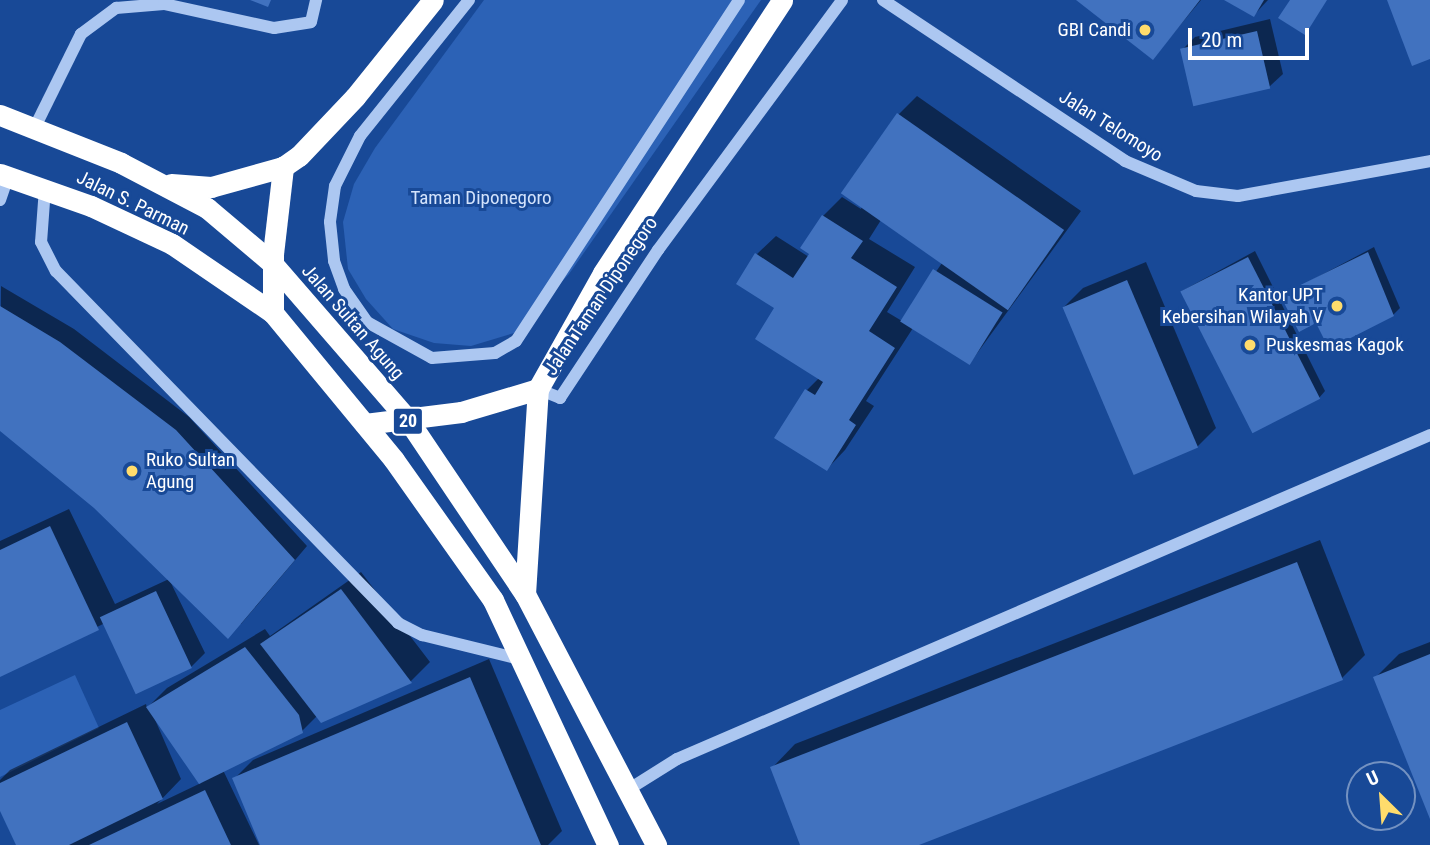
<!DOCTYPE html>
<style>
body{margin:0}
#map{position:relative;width:1430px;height:845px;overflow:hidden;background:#184997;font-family:"Roboto Condensed",sans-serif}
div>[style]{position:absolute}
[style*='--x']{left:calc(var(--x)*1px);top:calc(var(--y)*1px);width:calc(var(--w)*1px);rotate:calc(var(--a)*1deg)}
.green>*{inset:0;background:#2c62b6}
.shadow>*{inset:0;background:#0007}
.building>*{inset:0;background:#4172bf;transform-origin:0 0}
.minor>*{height:12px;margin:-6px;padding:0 6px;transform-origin:6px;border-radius:6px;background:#acc7f1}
.highway>*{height:21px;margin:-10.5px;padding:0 10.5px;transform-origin:10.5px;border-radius:10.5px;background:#fff}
.dots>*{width:19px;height:19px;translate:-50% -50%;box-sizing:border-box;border:4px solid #184997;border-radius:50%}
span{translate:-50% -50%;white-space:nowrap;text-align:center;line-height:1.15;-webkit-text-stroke:6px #184997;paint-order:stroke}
.shield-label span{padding:2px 5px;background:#184997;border:2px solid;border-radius:5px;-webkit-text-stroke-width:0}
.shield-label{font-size:18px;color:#fff;font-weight:700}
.poi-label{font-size:19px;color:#fff}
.right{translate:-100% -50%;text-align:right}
.left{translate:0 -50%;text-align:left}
.street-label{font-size:19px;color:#fff}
.park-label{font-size:19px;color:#d3e3fc}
.north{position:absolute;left:1346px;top:761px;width:70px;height:70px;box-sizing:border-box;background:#184997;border:2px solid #7492c1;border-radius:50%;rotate:335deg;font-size:19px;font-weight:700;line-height:28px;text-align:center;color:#fff}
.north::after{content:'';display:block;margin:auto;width:24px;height:32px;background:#ffdc6c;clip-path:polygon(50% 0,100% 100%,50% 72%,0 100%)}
.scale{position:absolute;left:1188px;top:28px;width:121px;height:32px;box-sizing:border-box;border:4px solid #fff;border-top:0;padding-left:9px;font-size:21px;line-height:24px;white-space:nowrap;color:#fff;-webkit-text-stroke:5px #184997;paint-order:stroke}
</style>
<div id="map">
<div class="green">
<i style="clip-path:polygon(484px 0,761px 0,569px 274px,514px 333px,471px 346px,434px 343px,393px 329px,366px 299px,348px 269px,343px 222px,354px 184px,375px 148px)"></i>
<i style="clip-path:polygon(75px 675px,99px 728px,0 777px,0 710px)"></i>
</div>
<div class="shadow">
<i style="clip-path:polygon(1079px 0,1201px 0,1153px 58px)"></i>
<i style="clip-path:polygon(1227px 0,1268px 0,1254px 15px)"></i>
<i style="clip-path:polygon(1270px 19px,1283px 74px,1269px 87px,1182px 50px,1195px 37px)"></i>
<i style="clip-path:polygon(evenodd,917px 96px,1081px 211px,970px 363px,913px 328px,866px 401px,874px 406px,845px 450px,827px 469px,807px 390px,819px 378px,776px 308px,757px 254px,776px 236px,809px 257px,823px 216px,842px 197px,861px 209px,898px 115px,917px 96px,881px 220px,942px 263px,902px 321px,887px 312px,915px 267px,869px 239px,881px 220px)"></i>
<i style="clip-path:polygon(1374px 247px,1400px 308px,1393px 315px,1317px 321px,1282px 296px)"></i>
<i style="clip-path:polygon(1255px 251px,1325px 391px,1319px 398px,1182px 291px)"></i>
<i style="clip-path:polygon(1146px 262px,1216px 428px,1197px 447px,1064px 307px,1083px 288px)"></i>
<i style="clip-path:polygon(1px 286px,74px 329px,189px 417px,307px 546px,241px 624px,170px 581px,205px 653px,191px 667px,138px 692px,105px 623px,0 676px,0 541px,69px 509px,115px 604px,169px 579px,95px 506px,0 429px)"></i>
<i style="clip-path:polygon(1320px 540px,1365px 655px,1342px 678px,914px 845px,802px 845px,772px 768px,795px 744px)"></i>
<i style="clip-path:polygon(evenodd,361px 572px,430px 662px,411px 681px,322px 720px,318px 715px,302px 731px,223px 770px,259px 845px,18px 845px,0 807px,0 780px,10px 770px,146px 704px,147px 708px,167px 688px,265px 629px,270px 636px,361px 572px,153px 715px,201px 783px,157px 804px,181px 779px,153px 715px)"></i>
<i style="clip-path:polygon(1430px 642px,1430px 814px,1375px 678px,1399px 654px)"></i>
<i style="clip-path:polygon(489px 659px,562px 831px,548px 845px,262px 845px,234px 779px,253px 760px)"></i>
</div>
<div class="building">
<i style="clip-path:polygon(250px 0,271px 0,268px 7px)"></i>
<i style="clip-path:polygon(1076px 0,1200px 0,1153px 60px)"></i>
<i style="clip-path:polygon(1224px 0,1264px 0,1254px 17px)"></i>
<i style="clip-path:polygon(1290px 0,1327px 0,1305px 35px,1278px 18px)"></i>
<i style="clip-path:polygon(1387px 0,1430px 0,1430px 59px,1412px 66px)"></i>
<i style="left:1257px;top:31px;width:59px;height:79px;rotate:77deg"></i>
<i style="left:897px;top:113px;width:204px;height:98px;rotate:35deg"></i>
<i style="clip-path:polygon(822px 215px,863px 241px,851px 258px,897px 287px,869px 331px,895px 348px,849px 420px,856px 425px,827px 471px,774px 438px,805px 389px,815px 395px,823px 382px,755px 339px,774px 308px,736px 284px,755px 253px,793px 278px,809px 254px,800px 248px)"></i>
<i style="clip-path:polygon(1368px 252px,1394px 316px,1329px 349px,1316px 323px,1299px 332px,1280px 295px)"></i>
<i style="left:1248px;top:257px;width:159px;height:76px;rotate:63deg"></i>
<i style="left:933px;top:269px;width:82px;height:62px;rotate:32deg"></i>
<i style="left:1127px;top:280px;width:182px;height:70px;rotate:67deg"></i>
<i style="clip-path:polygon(0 306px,60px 342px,176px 430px,295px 560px,228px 639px,94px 508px,0 431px)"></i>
<i style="clip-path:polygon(50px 526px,99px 630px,0 677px,0 550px)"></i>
<i style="clip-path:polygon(1297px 562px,1343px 680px,919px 845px,800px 845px,770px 767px)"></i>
<i style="clip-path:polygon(341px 589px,412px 683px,321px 723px,260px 644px)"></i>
<i style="left:156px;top:591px;width:85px;height:62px;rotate:65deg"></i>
<i style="clip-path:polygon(245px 647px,299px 715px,303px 733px,199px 784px,146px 707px)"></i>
<i style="clip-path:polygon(1430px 654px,1430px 819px,1373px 677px)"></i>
<i style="clip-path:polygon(470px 677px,541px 845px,260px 845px,232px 778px)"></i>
<i style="clip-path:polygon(127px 722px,163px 799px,69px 845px,16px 845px,0 811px,0 783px)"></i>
<i style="clip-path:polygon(205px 790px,231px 845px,89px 845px)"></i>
</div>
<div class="minor">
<i style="--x:469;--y:0;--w:174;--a:128.7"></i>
<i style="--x:360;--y:136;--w:56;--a:116.6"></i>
<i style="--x:335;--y:186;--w:36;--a:98"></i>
<i style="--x:330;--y:222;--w:39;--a:84"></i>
<i style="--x:334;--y:261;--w:30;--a:70"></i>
<i style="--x:344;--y:289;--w:40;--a:55.1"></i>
<i style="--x:367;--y:322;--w:74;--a:29"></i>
<i style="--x:432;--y:358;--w:63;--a:-4.5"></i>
<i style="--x:495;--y:353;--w:24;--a:-30"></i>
<i style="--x:516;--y:341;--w:407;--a:-56.8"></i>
<i style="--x:883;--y:0;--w:291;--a:33.6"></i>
<i style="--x:1125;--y:161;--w:77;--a:22.9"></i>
<i style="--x:1196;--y:191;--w:42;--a:6.8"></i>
<i style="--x:1238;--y:196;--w:195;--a:-10.3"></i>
<i style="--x:34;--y:129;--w:106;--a:-63.7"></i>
<i style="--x:81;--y:34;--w:44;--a:-36.6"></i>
<i style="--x:116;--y:8;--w:48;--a:-4.8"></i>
<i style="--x:164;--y:4;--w:113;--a:12.3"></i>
<i style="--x:274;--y:28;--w:37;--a:-9"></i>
<i style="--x:311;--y:22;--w:23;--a:-77"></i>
<i style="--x:45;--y:188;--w:54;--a:94.2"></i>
<i style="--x:41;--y:242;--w:33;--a:63"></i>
<i style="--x:56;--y:271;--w:491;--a:45.8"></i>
<i style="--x:398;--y:623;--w:27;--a:27"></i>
<i style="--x:422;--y:635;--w:101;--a:13.8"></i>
<i style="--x:0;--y:200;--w:24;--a:-71"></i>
<i style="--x:538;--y:389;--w:24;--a:22"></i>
<i style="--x:560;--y:398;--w:178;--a:-56.5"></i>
<i style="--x:658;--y:250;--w:310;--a:-53.6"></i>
<i style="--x:626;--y:791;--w:60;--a:-32.1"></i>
<i style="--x:677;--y:759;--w:820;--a:-23.28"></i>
</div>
<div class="highway">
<i style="--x:0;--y:115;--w:130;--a:21.6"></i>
<i style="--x:121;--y:163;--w:97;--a:27.6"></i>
<i style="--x:207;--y:208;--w:85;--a:40.2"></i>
<i style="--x:272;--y:263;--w:208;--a:49.1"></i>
<i style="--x:408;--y:420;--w:210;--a:56.1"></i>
<i style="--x:525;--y:594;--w:283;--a:62.4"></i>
<i style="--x:0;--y:174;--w:96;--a:19.4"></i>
<i style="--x:91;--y:206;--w:89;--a:25.1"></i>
<i style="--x:172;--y:244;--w:122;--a:34.3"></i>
<i style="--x:273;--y:313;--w:190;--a:50.5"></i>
<i style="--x:394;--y:460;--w:171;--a:54.7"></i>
<i style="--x:493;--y:600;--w:271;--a:64.9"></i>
<i style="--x:171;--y:184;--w:40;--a:4.3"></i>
<i style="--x:211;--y:187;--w:75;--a:-15.5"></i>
<i style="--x:283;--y:167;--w:19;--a:-35"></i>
<i style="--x:299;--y:156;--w:81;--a:-46.5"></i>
<i style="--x:355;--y:97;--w:124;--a:-51.2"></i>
<i style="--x:273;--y:313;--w:59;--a:-90"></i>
<i style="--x:273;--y:254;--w:88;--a:-83.4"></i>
<i style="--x:365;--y:424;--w:97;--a:-7.1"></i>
<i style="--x:461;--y:412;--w:80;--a:-16.6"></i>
<i style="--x:525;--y:594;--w:205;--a:-86.4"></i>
<i style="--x:538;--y:389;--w:133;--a:-60.7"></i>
<i style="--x:603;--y:273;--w:326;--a:-56.7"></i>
</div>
<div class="dots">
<i style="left:1145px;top:30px;background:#ffdc6c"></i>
<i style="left:1337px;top:306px;background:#ffdc6c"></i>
<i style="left:1250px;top:345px;background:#ffdc6c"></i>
<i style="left:132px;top:471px;background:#ffdc6c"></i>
</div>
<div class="shield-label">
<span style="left:408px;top:421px">20</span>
</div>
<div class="poi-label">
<span class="right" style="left:1131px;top:30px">GBI Candi</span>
<span class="right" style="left:1323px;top:306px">Kantor UPT<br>Kebersihan Wilayah V</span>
<span class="left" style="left:1266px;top:345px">Puskesmas Kagok</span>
<span class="left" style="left:146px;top:471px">Ruko Sultan<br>Agung</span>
</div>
<div class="street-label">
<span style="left:1111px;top:126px;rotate:32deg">Jalan Telomoyo</span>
<span style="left:133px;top:203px;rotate:26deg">Jalan S. Parman</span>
<span style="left:601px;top:296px;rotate:-56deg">Jalan Taman Diponegoro</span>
<span style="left:353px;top:322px;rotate:49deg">Jalan Sultan Agung</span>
</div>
<div class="park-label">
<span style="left:481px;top:198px">Taman Diponegoro</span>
</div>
<div class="north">U</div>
<div class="scale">20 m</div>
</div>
